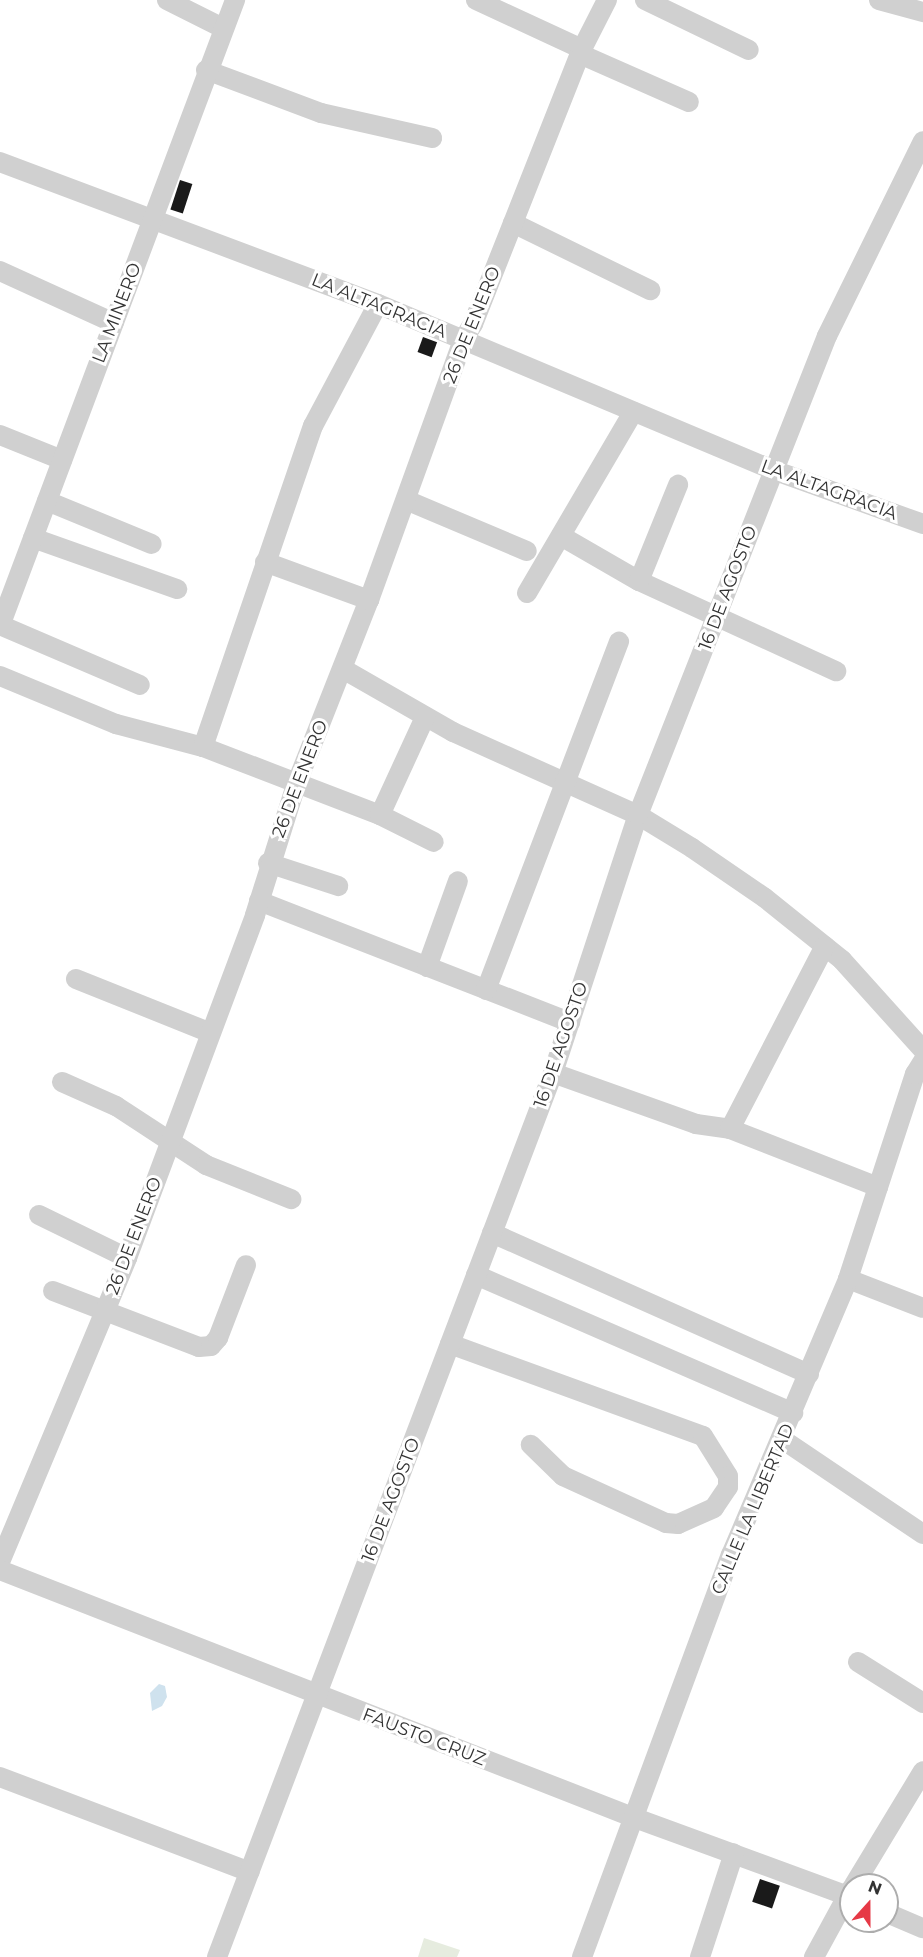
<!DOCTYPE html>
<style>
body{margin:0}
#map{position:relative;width:923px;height:1957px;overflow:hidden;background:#fff;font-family:Montserrat,sans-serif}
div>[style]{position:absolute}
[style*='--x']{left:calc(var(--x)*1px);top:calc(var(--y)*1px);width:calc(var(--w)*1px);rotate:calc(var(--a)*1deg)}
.green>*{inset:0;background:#e6ecdf}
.water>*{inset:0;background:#cfe2ee}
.building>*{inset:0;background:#1a1a1a;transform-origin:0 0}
.street>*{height:20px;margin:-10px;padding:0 10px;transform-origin:10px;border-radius:10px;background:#d0d0d0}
span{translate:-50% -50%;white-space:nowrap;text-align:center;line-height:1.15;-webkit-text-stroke:6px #fff;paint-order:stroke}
.street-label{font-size:18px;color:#333}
.north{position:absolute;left:839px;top:1873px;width:60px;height:60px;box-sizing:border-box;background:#fff;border:2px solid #adadad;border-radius:50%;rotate:21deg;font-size:16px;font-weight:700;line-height:24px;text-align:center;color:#333}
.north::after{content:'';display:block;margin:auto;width:21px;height:27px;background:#e63946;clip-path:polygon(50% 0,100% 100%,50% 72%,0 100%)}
</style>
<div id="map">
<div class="green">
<i style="clip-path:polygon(424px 1938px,460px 1950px,457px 1957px,418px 1957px)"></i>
</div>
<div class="water">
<i style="clip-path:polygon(159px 1684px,165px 1686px,167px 1697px,162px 1706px,152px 1711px,150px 1693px)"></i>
</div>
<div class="building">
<i style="left:180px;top:180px;width:13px;height:31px;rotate:18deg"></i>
<i style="left:423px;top:337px;width:15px;height:16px;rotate:20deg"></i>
<i style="left:760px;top:1879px;width:21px;height:24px;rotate:19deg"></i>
</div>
<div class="street">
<i style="--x:167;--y:0;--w:63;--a:26.6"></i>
<i style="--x:476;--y:0;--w:117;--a:24.8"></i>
<i style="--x:645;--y:0;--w:115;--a:25.7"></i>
<i style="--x:879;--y:0;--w:46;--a:15.3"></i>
<i style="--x:580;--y:54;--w:119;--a:23.8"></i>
<i style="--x:206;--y:70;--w:123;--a:20.5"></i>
<i style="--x:321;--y:113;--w:114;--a:12.7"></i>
<i style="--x:0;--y:162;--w:404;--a:20.6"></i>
<i style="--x:378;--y:304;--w:428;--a:22.8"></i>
<i style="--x:773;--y:470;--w:159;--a:19.8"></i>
<i style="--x:513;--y:223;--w:153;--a:26.1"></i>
<i style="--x:0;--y:271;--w:125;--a:24.5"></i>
<i style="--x:0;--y:435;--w:67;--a:22"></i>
<i style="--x:406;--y:500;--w:131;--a:22.9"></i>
<i style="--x:47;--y:501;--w:113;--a:22.3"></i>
<i style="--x:561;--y:536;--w:90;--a:30"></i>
<i style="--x:639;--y:581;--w:217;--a:24.6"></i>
<i style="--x:33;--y:538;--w:153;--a:19.5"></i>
<i style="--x:265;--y:562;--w:111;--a:20.1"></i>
<i style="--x:639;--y:581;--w:104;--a:-67.9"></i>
<i style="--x:527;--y:593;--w:210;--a:-59.6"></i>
<i style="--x:0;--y:625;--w:152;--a:23.2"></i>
<i style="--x:0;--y:626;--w:669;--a:-69.42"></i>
<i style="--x:343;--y:669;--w:127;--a:29.8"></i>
<i style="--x:453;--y:732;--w:203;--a:24.2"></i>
<i style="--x:638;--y:815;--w:63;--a:31.4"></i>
<i style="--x:692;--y:848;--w:88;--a:34.4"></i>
<i style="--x:765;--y:898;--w:99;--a:38.8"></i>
<i style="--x:842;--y:960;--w:121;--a:48"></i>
<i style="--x:0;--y:676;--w:126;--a:22.5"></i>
<i style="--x:116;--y:724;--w:90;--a:14.8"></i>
<i style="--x:203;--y:747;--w:190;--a:21"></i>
<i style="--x:380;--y:815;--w:60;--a:26.6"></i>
<i style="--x:203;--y:747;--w:339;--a:-71.1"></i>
<i style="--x:313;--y:426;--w:138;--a:-62"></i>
<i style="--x:380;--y:815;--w:108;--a:-65.3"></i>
<i style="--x:268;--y:863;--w:74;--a:18.2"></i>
<i style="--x:259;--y:901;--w:334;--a:21.3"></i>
<i style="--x:427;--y:967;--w:91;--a:-70.2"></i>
<i style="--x:76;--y:979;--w:145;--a:21.8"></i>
<i style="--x:486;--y:990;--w:373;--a:-69.1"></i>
<i style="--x:553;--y:1073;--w:152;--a:19.6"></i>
<i style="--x:696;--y:1124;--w:34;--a:8"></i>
<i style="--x:730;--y:1129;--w:206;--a:-62.6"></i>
<i style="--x:62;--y:1082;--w:59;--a:24"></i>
<i style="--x:116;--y:1106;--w:108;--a:33.2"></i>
<i style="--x:206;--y:1165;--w:92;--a:21.8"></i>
<i style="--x:730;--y:1129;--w:159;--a:21.4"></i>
<i style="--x:39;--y:1215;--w:98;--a:26"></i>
<i style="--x:492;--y:1233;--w:347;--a:24"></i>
<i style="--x:476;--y:1275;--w:346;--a:23.5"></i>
<i style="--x:848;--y:1279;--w:80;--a:21.1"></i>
<i style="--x:53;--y:1291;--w:156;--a:21"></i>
<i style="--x:199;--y:1347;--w:12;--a:-5"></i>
<i style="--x:211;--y:1346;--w:11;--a:-49"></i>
<i style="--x:218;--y:1338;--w:78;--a:-69"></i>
<i style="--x:450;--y:1344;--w:269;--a:20"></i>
<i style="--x:703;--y:1436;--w:47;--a:58"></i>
<i style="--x:728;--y:1476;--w:11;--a:90"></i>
<i style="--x:728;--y:1487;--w:25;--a:124"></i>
<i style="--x:714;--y:1508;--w:39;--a:156"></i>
<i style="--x:678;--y:1524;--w:12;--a:-175"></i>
<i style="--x:666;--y:1523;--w:113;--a:-155.5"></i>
<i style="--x:563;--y:1476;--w:45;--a:-135.9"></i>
<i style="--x:782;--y:1439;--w:170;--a:34"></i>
<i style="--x:0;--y:1562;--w:329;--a:-67.3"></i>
<i style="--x:127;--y:1258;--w:366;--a:-69.5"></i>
<i style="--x:255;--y:915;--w:136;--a:-72.5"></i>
<i style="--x:296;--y:785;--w:199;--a:-68.5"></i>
<i style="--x:369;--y:600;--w:276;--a:-70.1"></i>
<i style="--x:463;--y:340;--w:19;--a:-58"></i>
<i style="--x:473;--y:324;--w:296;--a:-68.4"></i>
<i style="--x:582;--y:49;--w:55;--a:-63"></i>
<i style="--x:0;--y:1570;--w:682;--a:21.33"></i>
<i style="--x:635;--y:1818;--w:230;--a:20.1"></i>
<i style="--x:858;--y:1662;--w:77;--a:32.2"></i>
<i style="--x:0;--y:1777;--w:267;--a:20.8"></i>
<i style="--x:854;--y:1885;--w:133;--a:-58.8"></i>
<i style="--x:887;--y:1913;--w:39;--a:23"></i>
<i style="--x:217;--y:1957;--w:946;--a:-69.19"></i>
<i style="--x:553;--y:1073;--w:272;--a:-71.8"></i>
<i style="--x:638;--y:815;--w:515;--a:-68.47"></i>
<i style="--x:827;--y:336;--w:217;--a:-63.8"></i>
<i style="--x:582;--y:1957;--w:429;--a:-69.7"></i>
<i style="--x:731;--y:1555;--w:300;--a:-67"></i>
<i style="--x:848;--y:1279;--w:216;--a:-71.9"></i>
<i style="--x:915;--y:1074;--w:15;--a:-58"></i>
<i style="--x:700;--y:1957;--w:109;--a:-71.9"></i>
<i style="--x:814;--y:1957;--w:77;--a:-61.4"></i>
</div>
<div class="street-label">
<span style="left:379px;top:306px;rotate:22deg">LA ALTAGRACIA</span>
<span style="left:117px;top:313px;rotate:-69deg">LA MINERO</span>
<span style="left:472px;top:325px;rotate:-68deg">26 DE ENERO</span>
<span style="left:829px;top:490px;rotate:20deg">LA ALTAGRACIA</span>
<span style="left:728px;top:588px;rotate:-69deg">16 DE AGOSTO</span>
<span style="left:300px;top:779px;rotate:-69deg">26 DE ENERO</span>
<span style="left:561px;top:1045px;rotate:-71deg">16 DE AGOSTO</span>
<span style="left:134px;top:1236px;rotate:-69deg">26 DE ENERO</span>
<span style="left:391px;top:1500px;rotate:-69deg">16 DE AGOSTO</span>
<span style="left:753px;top:1509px;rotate:-67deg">CALLE LA LIBERTAD</span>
<span style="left:424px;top:1737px;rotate:21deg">FAUSTO CRUZ</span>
</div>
<div class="north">N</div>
</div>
